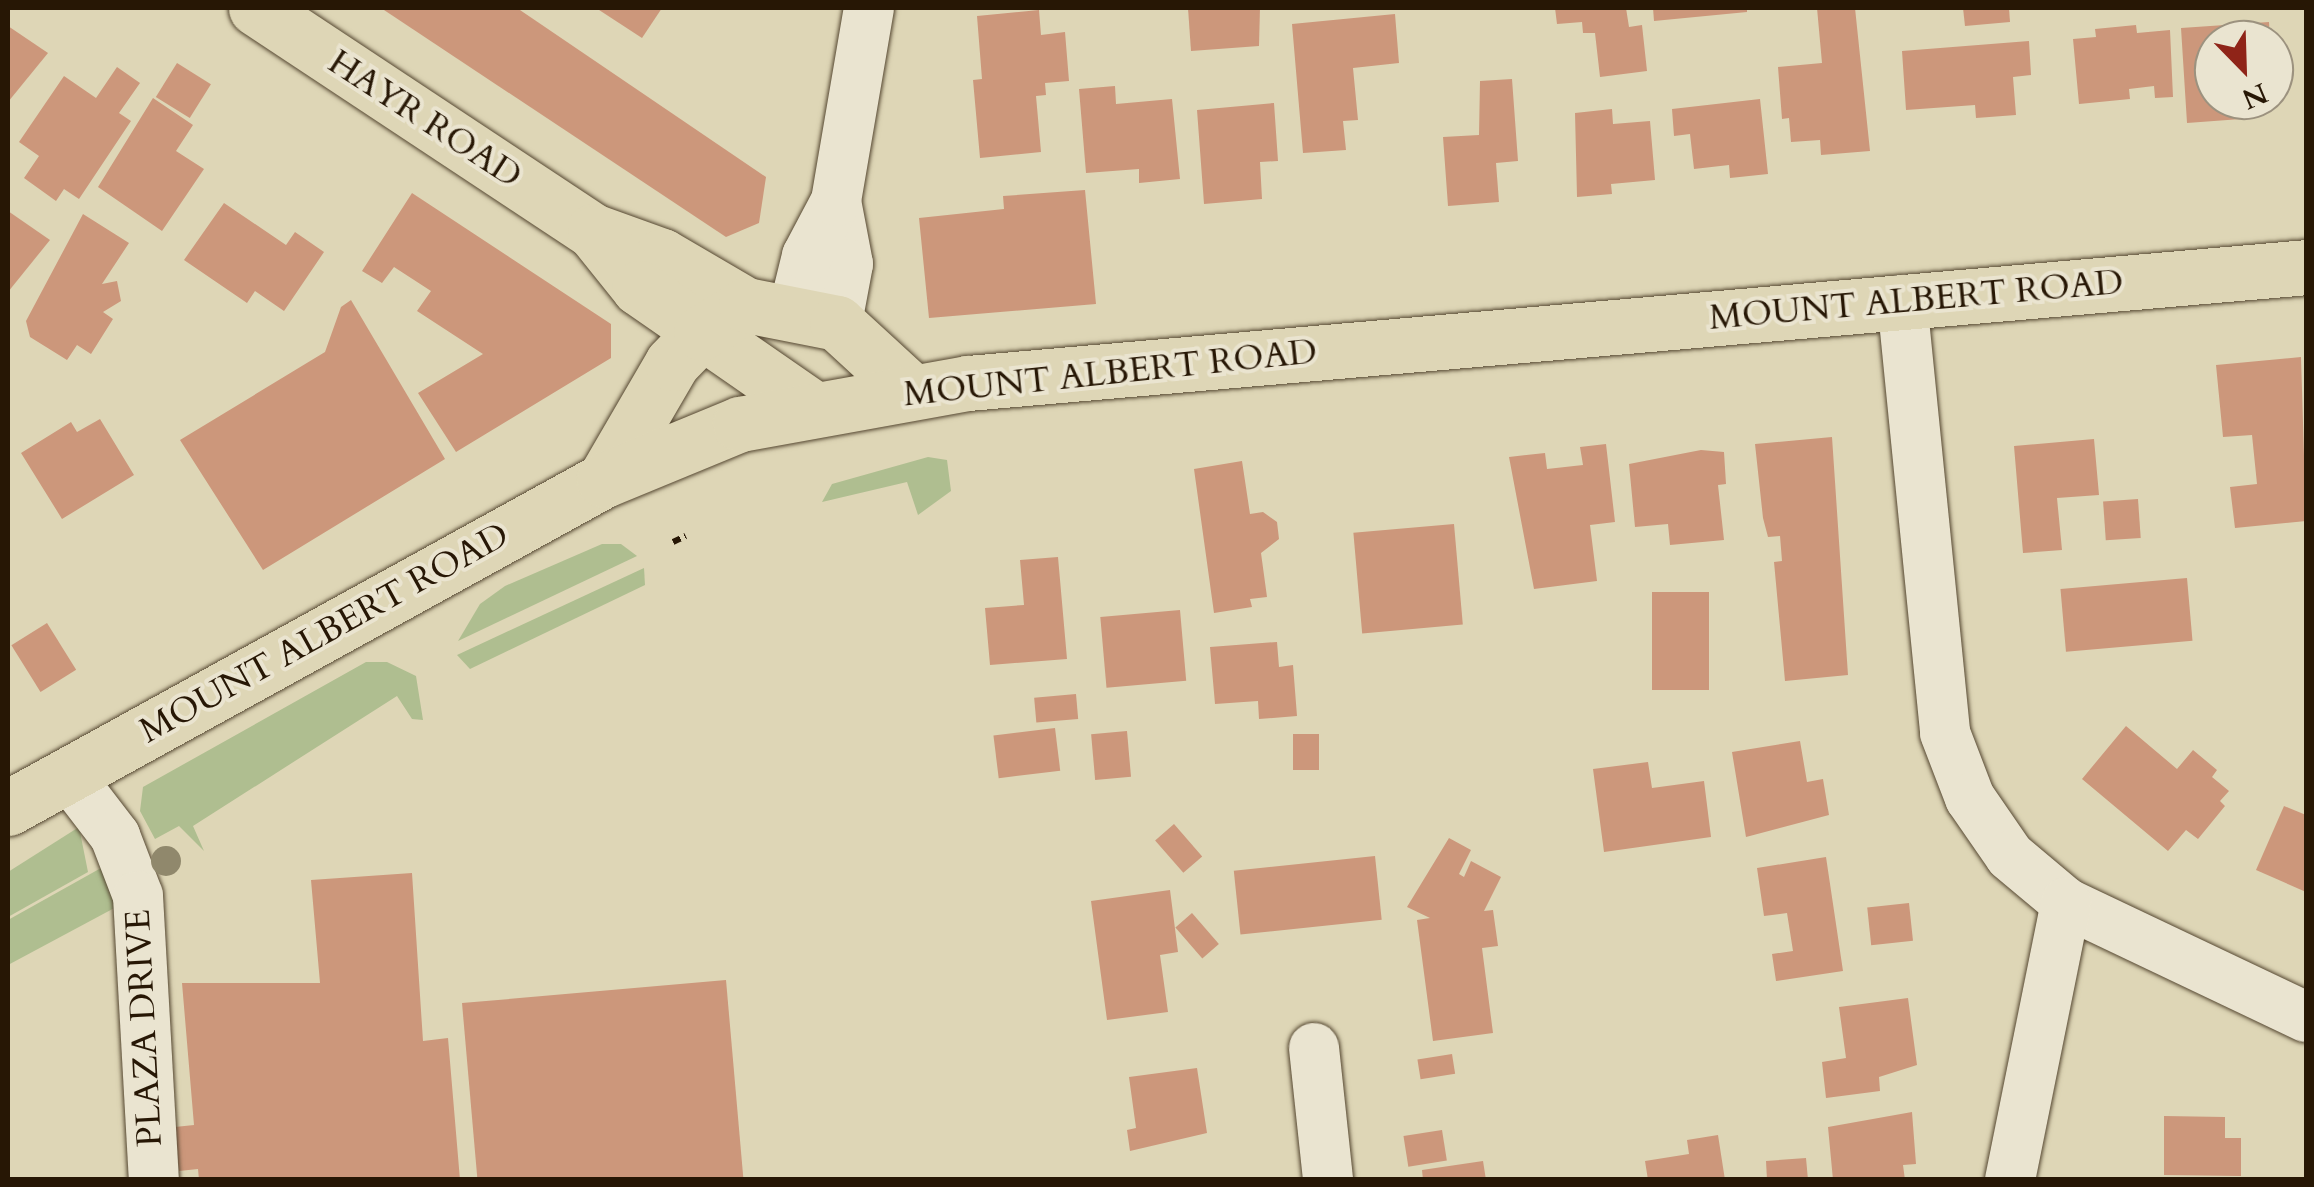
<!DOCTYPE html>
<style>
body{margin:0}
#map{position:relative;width:2314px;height:1187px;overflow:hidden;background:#ded6b6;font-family:Cardo,serif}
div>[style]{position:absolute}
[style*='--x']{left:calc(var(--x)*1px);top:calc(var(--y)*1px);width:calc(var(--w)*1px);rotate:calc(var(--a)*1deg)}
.green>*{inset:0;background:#afbe90}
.building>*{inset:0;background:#cc977b;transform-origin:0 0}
.path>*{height:6px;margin-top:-3px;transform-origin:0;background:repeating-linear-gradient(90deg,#271705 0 8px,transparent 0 13px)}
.roads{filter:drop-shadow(0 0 2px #554731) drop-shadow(0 0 2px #554731)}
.minor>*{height:50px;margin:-25px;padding:0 25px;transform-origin:25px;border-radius:25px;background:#eae4d0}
.major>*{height:55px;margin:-27.5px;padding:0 27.5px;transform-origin:27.5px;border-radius:27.5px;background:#ded6b6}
.trees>*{width:30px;height:30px;margin:-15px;border-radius:50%;background:#90886c}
span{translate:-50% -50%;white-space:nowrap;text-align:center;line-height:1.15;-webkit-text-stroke:8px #eae4d0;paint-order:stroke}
.street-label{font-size:35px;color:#271705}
.frame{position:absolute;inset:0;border:10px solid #271705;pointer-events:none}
.north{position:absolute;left:2194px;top:20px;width:100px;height:100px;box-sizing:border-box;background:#eae4d0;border:2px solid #9c927f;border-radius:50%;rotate:157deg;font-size:28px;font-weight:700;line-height:40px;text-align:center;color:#271705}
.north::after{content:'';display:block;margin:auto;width:35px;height:45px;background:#8f2418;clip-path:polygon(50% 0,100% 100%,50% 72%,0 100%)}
</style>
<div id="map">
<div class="green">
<i style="clip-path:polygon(928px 457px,947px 460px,951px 491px,918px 515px,907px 482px,822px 502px,832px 484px)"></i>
<i style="clip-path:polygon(602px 544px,621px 544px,637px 556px,458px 641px,480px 604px,505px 586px)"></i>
<i style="clip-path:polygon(644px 568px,645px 585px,470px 669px,457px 655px)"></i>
<i style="clip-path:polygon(366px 662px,387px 662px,416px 676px,423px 720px,412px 719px,397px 696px,193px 826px,204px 851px,179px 826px,155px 839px,140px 811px,143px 787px)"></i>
<i style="clip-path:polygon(79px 827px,88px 872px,8px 917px,8px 872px)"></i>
<i style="clip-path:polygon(101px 868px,120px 905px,8px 965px,8px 920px)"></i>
</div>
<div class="building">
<i style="clip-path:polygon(381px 8px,517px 8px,766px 177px,759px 223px,726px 237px)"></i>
<i style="clip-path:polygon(596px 8px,662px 8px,642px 38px)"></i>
<i style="clip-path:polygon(1188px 8px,1260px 8px,1259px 46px,1191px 51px)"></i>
<i style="clip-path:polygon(1555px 8px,1626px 8px,1629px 27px,1642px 25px,1647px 71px,1600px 77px,1595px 33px,1583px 33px,1582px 22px,1557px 24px)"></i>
<i style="clip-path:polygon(1653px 8px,1747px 8px,1747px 12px,1654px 21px)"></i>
<i style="clip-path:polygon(1817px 8px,1855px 8px,1870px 151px,1821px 155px,1820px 140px,1791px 142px,1789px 118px,1782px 119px,1778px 67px,1822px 63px)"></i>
<i style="clip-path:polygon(1963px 8px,2009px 8px,2010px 22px,1965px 26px)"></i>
<i style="clip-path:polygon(1039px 10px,1041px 35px,1065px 32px,1069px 81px,1045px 83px,1046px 95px,1036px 96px,1041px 152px,980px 158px,973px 80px,982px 79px,977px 16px)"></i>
<i style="clip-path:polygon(1395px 14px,1399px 63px,1353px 68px,1358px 120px,1343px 121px,1346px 150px,1303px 153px,1292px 24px)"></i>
<i style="clip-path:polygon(2269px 22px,2270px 40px,2214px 40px,2214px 100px,2240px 100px,2241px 119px,2187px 123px,2181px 28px)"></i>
<i style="clip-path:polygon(2136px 25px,2137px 33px,2170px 30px,2173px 97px,2155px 98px,2154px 86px,2129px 89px,2130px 99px,2079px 104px,2073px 39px,2096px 37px,2095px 29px)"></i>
<i style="clip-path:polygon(8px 26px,48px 53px,8px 102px)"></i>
<i style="clip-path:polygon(2029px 41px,2031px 75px,2013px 77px,2016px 115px,1976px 118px,1975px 105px,1906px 110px,1902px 51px)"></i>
<i style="left:177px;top:63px;width:40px;height:40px;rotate:32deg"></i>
<i style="clip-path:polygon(117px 67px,140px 83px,119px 113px,131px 121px,79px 199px,64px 189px,56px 201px,24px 178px,39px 156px,19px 142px,64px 76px,96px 98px)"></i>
<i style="clip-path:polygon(1512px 79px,1518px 161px,1496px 163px,1499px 202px,1448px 206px,1443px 137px,1479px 135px,1480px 81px)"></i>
<i style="clip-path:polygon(1115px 86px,1116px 104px,1172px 99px,1180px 179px,1139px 183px,1139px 169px,1086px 173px,1079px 89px)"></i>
<i style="clip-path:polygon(153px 98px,193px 125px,176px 151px,204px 169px,162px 231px,98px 187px)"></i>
<i style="clip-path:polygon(1760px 99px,1768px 174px,1730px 178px,1729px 165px,1694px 169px,1690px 134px,1674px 136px,1672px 109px)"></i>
<i style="clip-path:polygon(1274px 103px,1278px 161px,1260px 162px,1262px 199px,1204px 204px,1197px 110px)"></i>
<i style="clip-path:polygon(1612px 109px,1613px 124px,1650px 121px,1655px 180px,1611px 184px,1612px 194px,1577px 197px,1575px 113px)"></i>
<i style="clip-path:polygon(1085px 190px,1096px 304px,929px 318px,919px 218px,1004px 209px,1003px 196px)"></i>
<i style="clip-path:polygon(412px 193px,611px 324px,611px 358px,456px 452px,418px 393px,483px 354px,417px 311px,431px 291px,394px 267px,382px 283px,362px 271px)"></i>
<i style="clip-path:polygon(224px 203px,286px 245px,295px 232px,324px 252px,284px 311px,255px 291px,247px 303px,184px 260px)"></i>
<i style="clip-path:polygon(8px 211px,50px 240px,8px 292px)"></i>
<i style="clip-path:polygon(83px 214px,129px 243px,102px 284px,117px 281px,121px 301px,103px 312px,113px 319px,91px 354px,77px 345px,67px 360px,30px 337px,26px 321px)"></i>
<i style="clip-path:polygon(351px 300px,445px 459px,263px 570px,180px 440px,325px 352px,341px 307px)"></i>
<i style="clip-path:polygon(2301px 357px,2306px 521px,2235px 528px,2230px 487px,2257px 484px,2252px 435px,2223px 437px,2216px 365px)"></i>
<i style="clip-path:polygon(100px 419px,134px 475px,62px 519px,21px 453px,71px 422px,77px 432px)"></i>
<i style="clip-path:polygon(1832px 437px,1848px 675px,1785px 681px,1774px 562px,1782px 561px,1780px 536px,1768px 537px,1763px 518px,1755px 444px)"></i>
<i style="clip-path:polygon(2094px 439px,2099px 495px,2057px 498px,2062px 550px,2023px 553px,2014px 446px)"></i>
<i style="clip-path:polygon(1606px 444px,1615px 522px,1590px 525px,1597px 581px,1534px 589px,1509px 457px,1545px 453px,1547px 469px,1583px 465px,1580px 447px)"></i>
<i style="clip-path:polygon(1701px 450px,1724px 452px,1726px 484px,1718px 485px,1724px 540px,1670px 545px,1668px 524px,1635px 527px,1629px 464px)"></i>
<i style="clip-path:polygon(1242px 461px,1250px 514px,1263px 512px,1277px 522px,1279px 539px,1261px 553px,1267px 597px,1250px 599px,1252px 607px,1214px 613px,1194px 469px)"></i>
<i style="left:2138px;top:499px;width:39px;height:35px;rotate:86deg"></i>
<i style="left:1454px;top:524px;width:101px;height:101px;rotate:85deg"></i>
<i style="clip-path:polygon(1058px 557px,1067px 659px,990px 665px,985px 608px,1024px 605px,1020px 560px)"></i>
<i style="left:2187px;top:578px;width:63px;height:127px;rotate:85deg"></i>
<i style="left:1652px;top:592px;width:57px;height:98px"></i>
<i style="left:1180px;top:610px;width:71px;height:80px;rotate:85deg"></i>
<i style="left:47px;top:623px;width:55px;height:42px;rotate:58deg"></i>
<i style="clip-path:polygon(1277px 642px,1279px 667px,1293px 665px,1297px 716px,1259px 719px,1258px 701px,1215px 704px,1210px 647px)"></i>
<i style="left:1076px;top:694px;width:25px;height:42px;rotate:85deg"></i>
<i style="clip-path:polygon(2126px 726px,2177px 769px,2193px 750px,2217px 770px,2212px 777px,2229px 791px,2220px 801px,2225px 806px,2198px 839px,2186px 830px,2168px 851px,2082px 779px)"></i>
<i style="left:1055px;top:728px;width:43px;height:62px;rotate:83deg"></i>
<i style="left:1127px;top:731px;width:46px;height:36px;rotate:85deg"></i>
<i style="left:1319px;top:734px;width:36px;height:26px;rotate:90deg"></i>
<i style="clip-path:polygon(1800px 741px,1807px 782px,1823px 779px,1829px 815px,1746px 837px,1732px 752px)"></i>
<i style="clip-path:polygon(1648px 762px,1652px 788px,1704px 781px,1711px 837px,1604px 852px,1593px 769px)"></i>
<i style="clip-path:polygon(2284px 806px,2306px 815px,2306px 892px,2256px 870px)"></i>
<i style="left:1174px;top:824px;width:43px;height:25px;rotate:49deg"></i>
<i style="clip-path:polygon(1449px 838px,1471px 850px,1459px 874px,1464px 877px,1471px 861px,1501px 877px,1484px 911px,1493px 910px,1498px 946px,1482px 948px,1493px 1033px,1433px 1041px,1417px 920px,1430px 918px,1407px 907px)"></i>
<i style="left:1375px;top:856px;width:64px;height:142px;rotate:84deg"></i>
<i style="clip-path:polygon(1826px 857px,1843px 971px,1776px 981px,1772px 954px,1793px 951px,1787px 913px,1764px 916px,1757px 868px)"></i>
<i style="clip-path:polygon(412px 873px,423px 1041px,448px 1038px,460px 1180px,199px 1180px,198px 1169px,179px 1171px,175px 1127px,194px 1125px,182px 983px,320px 983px,311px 880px)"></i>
<i style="clip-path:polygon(1170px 890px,1178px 952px,1160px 955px,1168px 1012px,1107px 1020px,1091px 901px)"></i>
<i style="left:1909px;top:903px;width:38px;height:42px;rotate:84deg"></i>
<i style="left:1192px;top:913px;width:41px;height:22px;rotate:49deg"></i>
<i style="left:726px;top:980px;width:201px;height:265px;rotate:85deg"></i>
<i style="clip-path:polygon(1908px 998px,1917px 1065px,1879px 1077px,1880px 1091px,1826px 1098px,1822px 1062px,1846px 1058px,1839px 1007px)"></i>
<i style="left:1452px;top:1054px;width:20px;height:35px;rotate:81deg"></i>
<i style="clip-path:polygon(1197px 1068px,1207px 1133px,1130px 1151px,1127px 1130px,1136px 1128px,1129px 1077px)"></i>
<i style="clip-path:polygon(1912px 1112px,1916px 1164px,1903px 1165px,1905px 1180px,1833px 1180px,1828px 1127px)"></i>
<i style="clip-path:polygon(2164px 1116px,2225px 1117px,2225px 1138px,2241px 1138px,2241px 1176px,2164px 1175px)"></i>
<i style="left:1442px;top:1130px;width:31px;height:39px;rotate:81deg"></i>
<i style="clip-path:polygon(1718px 1135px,1725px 1180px,1648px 1180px,1645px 1161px,1689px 1154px,1687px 1140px)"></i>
<i style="clip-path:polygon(1806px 1158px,1808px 1180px,1767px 1180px,1766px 1161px)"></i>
<i style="clip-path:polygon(1483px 1161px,1486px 1180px,1423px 1180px,1422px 1170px)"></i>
</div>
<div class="path">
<i style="--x:673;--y:542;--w:14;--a:-25"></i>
</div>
<div class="roads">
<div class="minor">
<i style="--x:836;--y:201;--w:64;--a:79.2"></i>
<i style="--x:848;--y:264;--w:60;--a:100.6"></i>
<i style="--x:1902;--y:300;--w:435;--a:84.3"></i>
<i style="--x:1945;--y:733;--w:70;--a:69"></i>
<i style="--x:1970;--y:798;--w:70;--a:55.4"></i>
<i style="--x:2010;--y:856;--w:73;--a:40"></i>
<i style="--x:2066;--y:903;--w:266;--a:25.4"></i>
<i style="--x:794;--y:309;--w:55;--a:-76.2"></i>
<i style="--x:807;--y:256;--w:62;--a:-62.2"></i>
<i style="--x:836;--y:201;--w:196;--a:-80.3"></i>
<i style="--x:69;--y:776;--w:76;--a:52.5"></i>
<i style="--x:115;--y:836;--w:64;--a:69"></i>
<i style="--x:138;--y:896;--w:284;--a:86.8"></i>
<i style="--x:1314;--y:1048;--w:133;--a:83.9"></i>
<i style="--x:2010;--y:1180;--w:283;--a:-78.6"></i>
</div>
<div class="major">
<i style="--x:256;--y:8;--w:404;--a:33.5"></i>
<i style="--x:593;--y:231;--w:73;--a:19.9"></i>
<i style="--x:662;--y:256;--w:97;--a:30.3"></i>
<i style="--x:595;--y:233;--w:70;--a:51.3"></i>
<i style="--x:639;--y:288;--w:211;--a:34.7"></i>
<i style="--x:604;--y:480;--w:135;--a:-59.8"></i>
<i style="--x:672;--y:363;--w:42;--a:-46"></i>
<i style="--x:701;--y:333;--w:53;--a:-31.9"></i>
<i style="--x:746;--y:305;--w:93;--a:11.2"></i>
<i style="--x:837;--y:323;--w:102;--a:42.6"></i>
<i style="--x:8;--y:808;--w:680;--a:-28.83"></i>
<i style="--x:604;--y:480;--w:147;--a:-22.4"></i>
<i style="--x:740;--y:424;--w:232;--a:-10.2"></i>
<i style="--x:968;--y:383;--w:1343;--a:-4.95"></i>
</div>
</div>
<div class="trees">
<i style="left:166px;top:861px"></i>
</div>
<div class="street-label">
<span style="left:425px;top:119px;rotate:33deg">HAYR ROAD</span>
<span style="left:1916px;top:300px;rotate:-5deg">MOUNT ALBERT ROAD</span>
<span style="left:1110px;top:373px;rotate:-6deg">MOUNT ALBERT ROAD</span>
<span style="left:324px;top:633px;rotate:-29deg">MOUNT ALBERT ROAD</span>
<span style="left:144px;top:1028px;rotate:-93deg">PLAZA DRIVE</span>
</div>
<div class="frame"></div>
<div class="north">N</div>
</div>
